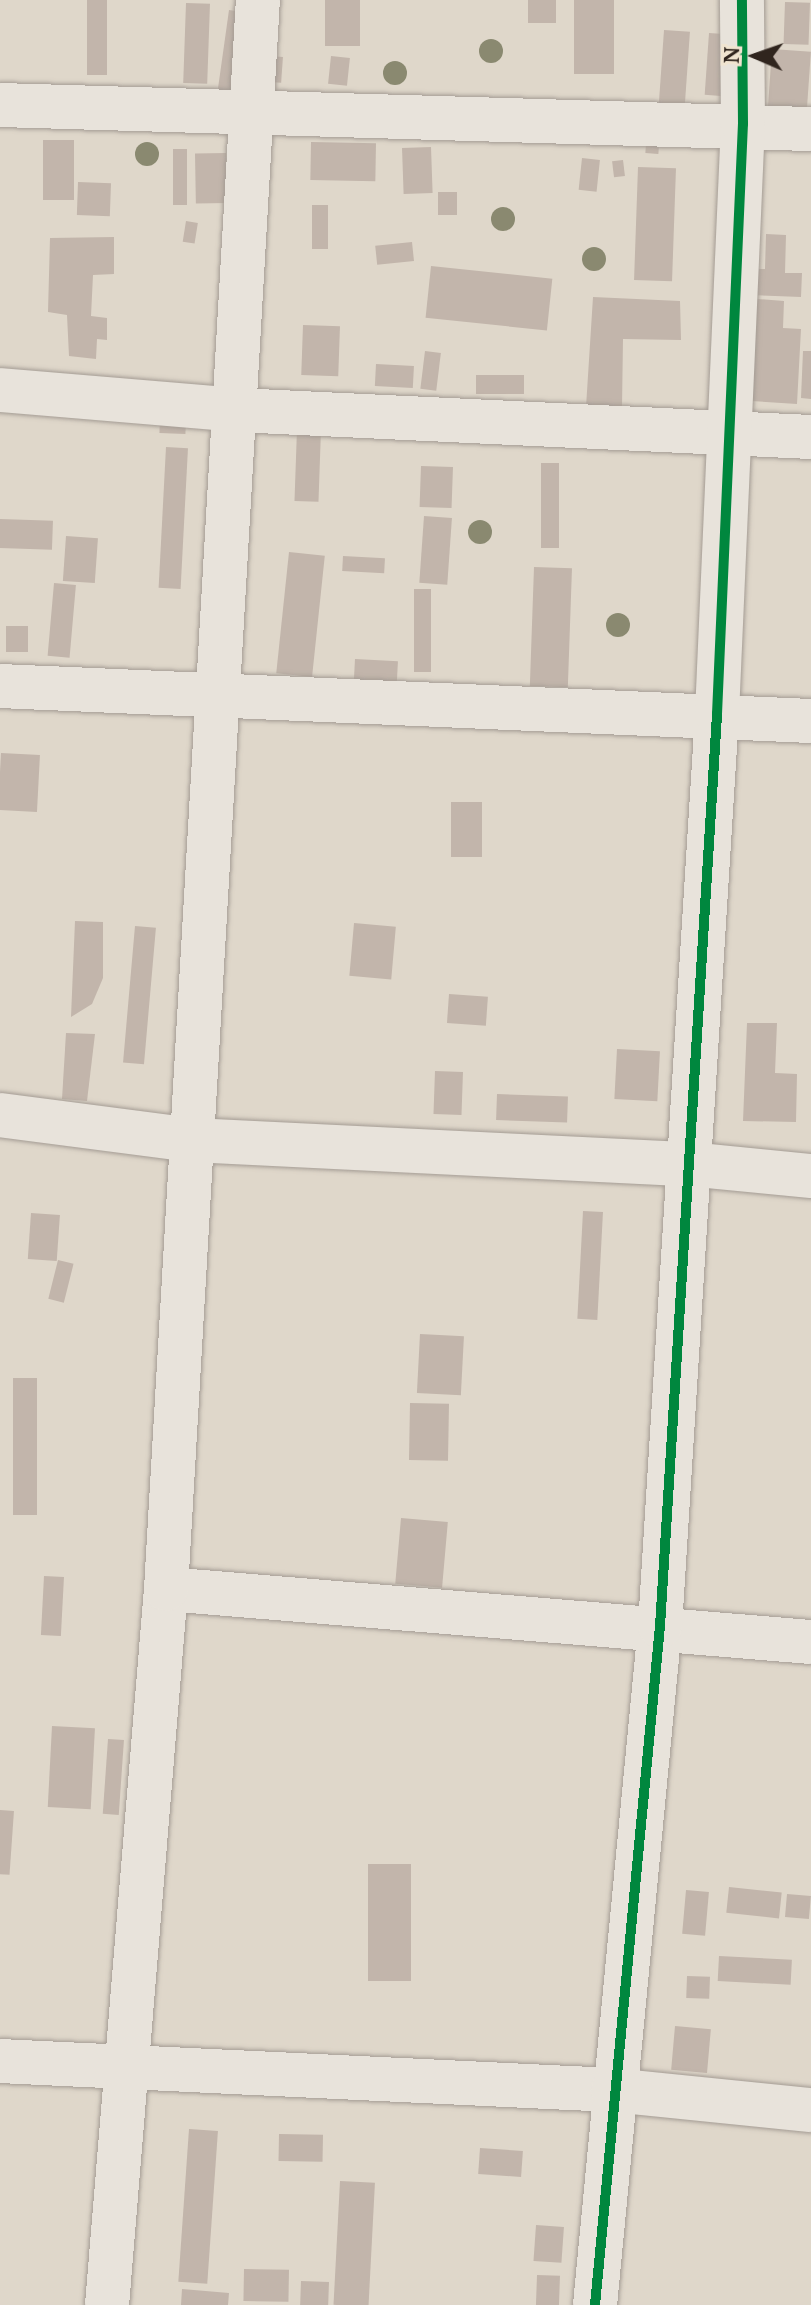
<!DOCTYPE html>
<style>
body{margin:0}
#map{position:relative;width:811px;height:2305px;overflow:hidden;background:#dfd7ca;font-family:"PT Serif",serif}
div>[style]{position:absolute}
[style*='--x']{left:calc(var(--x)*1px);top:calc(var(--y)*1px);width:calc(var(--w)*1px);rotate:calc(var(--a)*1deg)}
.building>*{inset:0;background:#c2b5ab;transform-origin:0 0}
.roads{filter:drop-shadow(0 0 2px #a49c94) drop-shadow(0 0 2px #a49c94)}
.street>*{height:44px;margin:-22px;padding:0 22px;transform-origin:22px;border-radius:22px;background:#e8e3db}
.cycleway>*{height:10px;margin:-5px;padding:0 5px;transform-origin:5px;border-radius:5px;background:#00873e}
.trees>*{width:24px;height:24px;margin:-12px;border-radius:50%;background:#8a8970}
span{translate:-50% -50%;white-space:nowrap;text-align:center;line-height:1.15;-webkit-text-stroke:8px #f0e4d0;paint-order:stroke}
.north{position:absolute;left:715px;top:16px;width:80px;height:80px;-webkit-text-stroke:6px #f0e4d0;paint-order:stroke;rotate:272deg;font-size:22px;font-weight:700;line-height:32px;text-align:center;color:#30251e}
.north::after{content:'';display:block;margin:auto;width:28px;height:36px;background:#30251e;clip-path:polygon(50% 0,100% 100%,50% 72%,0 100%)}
</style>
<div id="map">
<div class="building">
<i style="left:87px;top:0;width:20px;height:75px"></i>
<i style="left:325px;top:0;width:35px;height:46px"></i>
<i style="left:528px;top:0;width:28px;height:23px"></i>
<i style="left:574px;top:0;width:40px;height:74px"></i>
<i style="left:785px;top:2px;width:25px;height:42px;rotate:2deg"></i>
<i style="left:186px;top:3px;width:24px;height:80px;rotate:2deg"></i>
<i style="left:229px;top:10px;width:14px;height:85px;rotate:8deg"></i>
<i style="left:664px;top:30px;width:26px;height:82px;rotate:4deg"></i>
<i style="left:709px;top:33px;width:26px;height:62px;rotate:4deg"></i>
<i style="left:772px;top:49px;width:39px;height:75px;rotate:4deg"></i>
<i style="left:256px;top:55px;width:27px;height:26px;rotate:4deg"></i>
<i style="left:331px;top:56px;width:19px;height:28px;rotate:6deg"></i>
<i style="left:43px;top:140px;width:31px;height:60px"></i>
<i style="left:311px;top:142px;width:65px;height:38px;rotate:1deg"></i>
<i style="left:646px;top:144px;width:13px;height:9px;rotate:4deg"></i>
<i style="left:431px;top:147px;width:46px;height:29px;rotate:88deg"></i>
<i style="left:173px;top:149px;width:14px;height:56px"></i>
<i style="left:226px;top:153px;width:50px;height:31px;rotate:89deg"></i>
<i style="left:582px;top:158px;width:18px;height:32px;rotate:6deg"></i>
<i style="left:623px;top:160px;width:16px;height:11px;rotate:83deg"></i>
<i style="left:638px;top:167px;width:38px;height:113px;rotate:2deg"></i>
<i style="left:78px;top:182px;width:33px;height:33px;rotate:2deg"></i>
<i style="left:438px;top:192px;width:19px;height:23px"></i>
<i style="left:312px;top:205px;width:16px;height:44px"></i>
<i style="left:186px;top:221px;width:12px;height:21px;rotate:9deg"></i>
<i style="clip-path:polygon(766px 234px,786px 235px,785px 273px,802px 273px,801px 297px,748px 295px,749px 269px,765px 269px)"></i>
<i style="clip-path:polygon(114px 237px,114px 274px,93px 275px,91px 316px,107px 318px,107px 340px,97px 339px,96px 359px,69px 356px,67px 315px,48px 312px,50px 238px)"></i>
<i style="left:412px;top:242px;width:19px;height:37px;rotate:84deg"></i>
<i style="left:431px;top:266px;width:122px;height:52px;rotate:6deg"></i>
<i style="clip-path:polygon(593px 297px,680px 301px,681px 340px,623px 339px,622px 407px,586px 407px)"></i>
<i style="clip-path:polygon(757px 299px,784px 301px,783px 328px,801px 329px,797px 404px,751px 401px)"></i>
<i style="left:303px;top:325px;width:37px;height:50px;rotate:2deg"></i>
<i style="left:425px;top:351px;width:16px;height:38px;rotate:7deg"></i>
<i style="clip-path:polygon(803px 351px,811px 351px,811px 399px,801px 398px)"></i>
<i style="left:376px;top:364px;width:38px;height:22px;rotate:3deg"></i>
<i style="left:476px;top:375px;width:48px;height:19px"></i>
<i style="left:160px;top:417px;width:26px;height:16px;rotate:2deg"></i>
<i style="left:297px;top:429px;width:24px;height:72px;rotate:2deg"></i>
<i style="left:166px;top:447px;width:22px;height:141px;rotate:3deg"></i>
<i style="left:541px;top:463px;width:18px;height:85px"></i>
<i style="left:421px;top:466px;width:32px;height:41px;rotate:2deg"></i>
<i style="left:424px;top:516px;width:28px;height:67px;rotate:4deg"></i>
<i style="left:0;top:519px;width:53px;height:29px;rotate:2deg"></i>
<i style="left:66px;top:536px;width:32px;height:45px;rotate:4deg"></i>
<i style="left:289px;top:552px;width:36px;height:122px;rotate:6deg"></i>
<i style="left:343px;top:556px;width:42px;height:15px;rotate:3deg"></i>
<i style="left:534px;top:567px;width:38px;height:119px;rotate:2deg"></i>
<i style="left:54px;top:583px;width:22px;height:73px;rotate:5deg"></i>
<i style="left:414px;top:589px;width:17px;height:83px"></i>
<i style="left:6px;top:626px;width:22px;height:26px"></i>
<i style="left:355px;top:659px;width:43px;height:25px;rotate:3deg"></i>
<i style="left:1px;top:753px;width:39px;height:57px;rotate:3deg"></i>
<i style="left:451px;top:802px;width:31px;height:55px"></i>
<i style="clip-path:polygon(75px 921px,103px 922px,103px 978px,92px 1004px,71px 1017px)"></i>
<i style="left:354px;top:923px;width:42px;height:53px;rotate:5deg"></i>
<i style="left:135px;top:926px;width:21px;height:137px;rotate:5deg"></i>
<i style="left:449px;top:994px;width:39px;height:29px;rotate:4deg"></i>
<i style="clip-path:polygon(747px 1023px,777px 1023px,775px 1073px,797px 1074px,796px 1122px,743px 1121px)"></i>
<i style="clip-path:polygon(66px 1033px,95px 1034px,87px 1101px,62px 1099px)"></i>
<i style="left:617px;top:1049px;width:43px;height:50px;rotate:3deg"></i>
<i style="left:435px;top:1071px;width:28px;height:43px;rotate:2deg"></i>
<i style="left:497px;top:1094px;width:71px;height:26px;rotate:2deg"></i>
<i style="left:583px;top:1211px;width:20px;height:108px;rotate:3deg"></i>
<i style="left:31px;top:1213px;width:29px;height:46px;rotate:4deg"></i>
<i style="left:58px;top:1260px;width:16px;height:40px;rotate:14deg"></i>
<i style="left:420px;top:1334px;width:44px;height:59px;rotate:3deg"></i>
<i style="left:13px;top:1378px;width:24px;height:137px"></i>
<i style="left:410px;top:1403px;width:39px;height:57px;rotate:1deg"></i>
<i style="left:401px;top:1518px;width:47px;height:66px;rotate:5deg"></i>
<i style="left:44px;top:1576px;width:20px;height:59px;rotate:3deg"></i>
<i style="left:52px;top:1726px;width:43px;height:81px;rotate:3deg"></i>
<i style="left:108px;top:1739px;width:16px;height:75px;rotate:4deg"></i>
<i style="left:0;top:1810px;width:14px;height:64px;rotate:4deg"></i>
<i style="left:368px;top:1864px;width:43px;height:117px"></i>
<i style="left:729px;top:1887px;width:53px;height:26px;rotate:6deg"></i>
<i style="left:686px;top:1890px;width:23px;height:44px;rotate:5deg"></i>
<i style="left:787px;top:1894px;width:24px;height:23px;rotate:5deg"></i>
<i style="left:719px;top:1956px;width:73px;height:25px;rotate:3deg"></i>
<i style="left:687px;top:1976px;width:23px;height:22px;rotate:2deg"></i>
<i style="left:675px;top:2026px;width:36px;height:44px;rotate:5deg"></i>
<i style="left:189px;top:2129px;width:29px;height:153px;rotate:4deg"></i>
<i style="left:279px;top:2134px;width:44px;height:27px;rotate:1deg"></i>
<i style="left:480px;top:2148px;width:43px;height:26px;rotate:4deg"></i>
<i style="left:340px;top:2181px;width:35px;height:124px;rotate:3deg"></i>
<i style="left:536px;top:2225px;width:28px;height:36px;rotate:4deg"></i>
<i style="left:244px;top:2269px;width:45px;height:32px;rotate:1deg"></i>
<i style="left:537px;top:2275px;width:23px;height:30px;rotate:2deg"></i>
<i style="left:301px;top:2281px;width:28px;height:24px;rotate:2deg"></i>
<i style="clip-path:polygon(182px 2289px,229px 2293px,228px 2305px,181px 2305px)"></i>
</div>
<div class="roads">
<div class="street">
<i style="--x:0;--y:105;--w:811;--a:1.7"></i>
<i style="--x:0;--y:390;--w:237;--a:4.8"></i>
<i style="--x:236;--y:410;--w:576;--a:2.69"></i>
<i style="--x:0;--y:686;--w:812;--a:2.47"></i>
<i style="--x:0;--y:1115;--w:194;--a:7.4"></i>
<i style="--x:192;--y:1140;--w:497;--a:2.8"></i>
<i style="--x:688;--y:1164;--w:124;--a:5.6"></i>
<i style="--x:166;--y:1589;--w:647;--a:4.7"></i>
<i style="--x:0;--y:2061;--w:614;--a:2.71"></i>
<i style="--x:613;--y:2090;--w:199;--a:5.8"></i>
<i style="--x:107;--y:2305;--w:718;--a:-85.29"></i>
<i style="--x:166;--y:1589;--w:1592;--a:-86.69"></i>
<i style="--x:595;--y:2305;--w:682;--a:-84.53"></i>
<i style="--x:660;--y:1626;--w:914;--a:-86.42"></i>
<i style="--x:717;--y:714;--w:591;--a:-87.48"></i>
<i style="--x:743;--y:124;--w:124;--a:-90.5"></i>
</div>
</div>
<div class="cycleway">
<i style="--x:595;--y:2305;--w:682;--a:-84.53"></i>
<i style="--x:660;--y:1626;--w:914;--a:-86.42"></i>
<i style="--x:717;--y:714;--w:591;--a:-87.48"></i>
<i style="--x:743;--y:124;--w:124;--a:-90.5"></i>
</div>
<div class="trees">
<i style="left:491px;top:51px"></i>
<i style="left:395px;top:73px"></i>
<i style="left:147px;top:154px"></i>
<i style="left:503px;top:219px"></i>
<i style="left:594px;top:259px"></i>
<i style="left:480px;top:532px"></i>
<i style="left:618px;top:625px"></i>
</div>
<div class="north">N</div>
</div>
